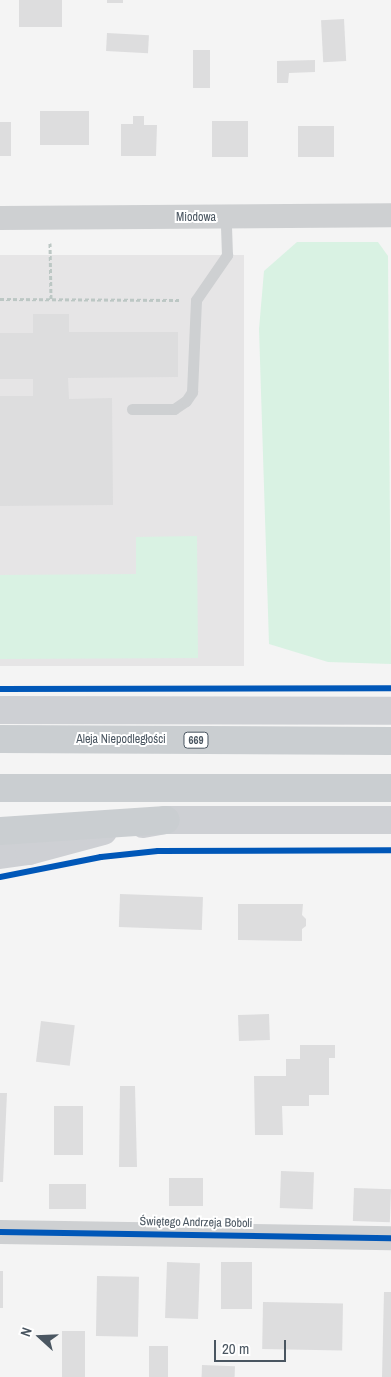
<!DOCTYPE html>
<meta charset="utf-8">
<style>
body{margin:0}
#map{position:relative;width:391px;height:1377px;overflow:hidden;background:#f4f4f4;font-family:"Archivo Narrow",sans-serif}
div>[style]{position:absolute}
[style*='--x']{left:calc(var(--x)*1px);top:calc(var(--y)*1px);width:calc(var(--w)*1px);rotate:calc(var(--a)*1deg)}
.education>*{inset:0;background:#e6e5e6;transform-origin:0 0}
.green>*{inset:0;background:#d9f2e3}
.building>*{inset:0;background:#ddddde;transform-origin:0 0}
.path>*{height:3px;margin-top:-1.5px;transform-origin:0;background:repeating-linear-gradient(90deg,#bcc7c4 0 4px,transparent 0 6.5px)}
.lane>*{height:11px;margin:-5.5px;padding:0 5.5px;transform-origin:5.5px;border-radius:5.5px;background:#ced0d2}
.street>*{height:24px;margin:-12px;padding:0 12px;transform-origin:12px;border-radius:12px;background:#ced0d2}
.secondary>*{height:28px;margin:-14px;padding:0 14px;transform-origin:14px;border-radius:14px;background:#ced0d4}
.primary>*{height:28px;margin:-14px;padding:0 14px;transform-origin:14px;border-radius:14px;background:#caced1}
.cycleway>*{height:6px;margin:-3px;padding:0 3px;transform-origin:3px;border-radius:3px;background:#0057b8}
span{translate:-50% -50%;white-space:nowrap;text-align:center;line-height:1.15;-webkit-text-stroke:4px #fff;paint-order:stroke}
.shield-label span{padding:1px 4px;background:#fff;border:1px solid;border-radius:4px;-webkit-text-stroke-width:0}
.shield-label{font-size:11px;color:#4a5661;font-weight:700}
.street-label{font-size:12px;color:#4a5661}
.north{position:absolute;left:15px;top:1312px;width:50px;height:50px;-webkit-text-stroke:4px #fff;paint-order:stroke;rotate:290deg;font-size:14px;font-weight:700;line-height:20px;text-align:center;color:#4a5661}
.north::after{content:'';display:block;margin:auto;width:18px;height:22px;background:#4a5661;clip-path:polygon(50% 0,100% 100%,50% 72%,0 100%)}
.scale{position:absolute;left:214px;top:1340px;width:72px;height:22px;box-sizing:border-box;border:2px solid #4a5661;border-top:0;padding-left:6px;font-size:15px;line-height:18px;white-space:nowrap;color:#4a5661;-webkit-text-stroke:4px #fff;paint-order:stroke}
</style>
<div id="map">
<div class="education">
<i style="left:0;top:255px;width:244px;height:411px"></i>
</div>
<div class="green">
<i style="clip-path:polygon(297px 242px,378px 242px,388px 256px,391px 664px,328px 662px,269px 644px,259px 329px,264px 271px)"></i>
<i style="clip-path:polygon(197px 536px,198px 658px,0 659px,0 575px,136px 574px,136px 537px)"></i>
</div>
<div class="building">
<i style="left:19px;top:0;width:43px;height:27px"></i>
<i style="left:107px;top:0;width:16px;height:3px"></i>
<i style="left:344px;top:19px;width:42px;height:23px;rotate:87deg"></i>
<i style="left:107px;top:33px;width:42px;height:18px;rotate:3deg"></i>
<i style="left:193px;top:50px;width:17px;height:38px"></i>
<i style="clip-path:polygon(315px 60px,315px 72px,289px 73px,288px 83px,277px 83px,277px 61px)"></i>
<i style="left:40px;top:111px;width:49px;height:34px"></i>
<i style="clip-path:polygon(133px 116px,144px 116px,144px 125px,157px 125px,156px 156px,121px 156px,121px 124px,133px 124px)"></i>
<i style="left:212px;top:121px;width:36px;height:36px"></i>
<i style="left:0;top:122px;width:11px;height:34px"></i>
<i style="left:298px;top:126px;width:36px;height:31px"></i>
<i style="clip-path:polygon(33px 314px,69px 314px,69px 332px,178px 332px,178px 377px,68px 378px,69px 399px,112px 398px,113px 505px,0 506px,0 396px,33px 396px,33px 379px,0 379px,0 333px,33px 333px)"></i>
<i style="left:120px;top:894px;width:83px;height:33px;rotate:2deg"></i>
<i style="clip-path:polygon(238px 904px,303px 904px,302px 915px,306px 919px,306px 926px,302px 929px,302px 941px,238px 940px)"></i>
<i style="left:269px;top:1014px;width:26px;height:31px;rotate:88deg"></i>
<i style="left:41px;top:1021px;width:34px;height:41px;rotate:7deg"></i>
<i style="clip-path:polygon(300px 1045px,335px 1045px,335px 1058px,329px 1058px,329px 1095px,309px 1095px,309px 1106px,282px 1106px,283px 1135px,255px 1135px,254px 1076px,286px 1076px,286px 1059px,300px 1059px)"></i>
<i style="clip-path:polygon(120px 1086px,135px 1086px,137px 1167px,119px 1167px)"></i>
<i style="clip-path:polygon(0 1093px,7px 1093px,3px 1182px,0 1182px)"></i>
<i style="left:83px;top:1106px;width:49px;height:29px;rotate:90deg"></i>
<i style="left:281px;top:1171px;width:33px;height:37px;rotate:2deg"></i>
<i style="left:169px;top:1178px;width:34px;height:28px"></i>
<i style="left:49px;top:1184px;width:37px;height:25px"></i>
<i style="left:354px;top:1188px;width:37px;height:33px;rotate:2deg"></i>
<i style="left:167px;top:1262px;width:33px;height:56px;rotate:2deg"></i>
<i style="left:221px;top:1262px;width:31px;height:47px"></i>
<i style="left:0;top:1271px;width:3px;height:37px"></i>
<i style="left:97px;top:1276px;width:42px;height:60px;rotate:1deg"></i>
<i style="clip-path:polygon(384px 1292px,391px 1292px,391px 1377px,382px 1377px)"></i>
<i style="left:263px;top:1302px;width:80px;height:47px;rotate:1deg"></i>
<i style="left:62px;top:1331px;width:23px;height:46px"></i>
<i style="left:149px;top:1346px;width:19px;height:31px"></i>
<i style="left:202px;top:1365px;width:33px;height:12px;rotate:2deg"></i>
</div>
<div class="path">
<i style="--x:50;--y:243;--w:57;--a:89"></i>
<i style="--x:0;--y:299;--w:179;--a:0.3"></i>
</div>
<div class="lane">
<i style="--x:132;--y:409;--w:42;--a:0"></i>
<i style="--x:174;--y:409;--w:14;--a:-34"></i>
<i style="--x:186;--y:401;--w:11;--a:-56"></i>
<i style="--x:192;--y:392;--w:92;--a:-87.5"></i>
<i style="--x:196;--y:300;--w:55;--a:-55.4"></i>
<i style="--x:227;--y:255;--w:37;--a:-92"></i>
</div>
<div class="street">
<i style="--x:0;--y:218;--w:391;--a:-0.4"></i>
<i style="--x:0;--y:1232;--w:391;--a:0.9"></i>
</div>
<div class="secondary">
<i style="--x:0;--y:710;--w:391;--a:0.1"></i>
<i style="--x:143;--y:824;--w:23;--a:-10"></i>
<i style="--x:166;--y:820;--w:225;--a:0"></i>
<i style="--x:0;--y:855;--w:29;--a:-8"></i>
<i style="--x:29;--y:851;--w:77;--a:-15.1"></i>
</div>
<div class="primary">
<i style="--x:0;--y:739;--w:391;--a:0.3"></i>
<i style="--x:0;--y:788;--w:391;--a:0"></i>
<i style="--x:0;--y:831;--w:166;--a:-3.8"></i>
</div>
<div class="cycleway">
<i style="--x:0;--y:689;--w:391;--a:-0.1"></i>
<i style="--x:0;--y:877;--w:103;--a:-11.2"></i>
<i style="--x:101;--y:857;--w:57;--a:-6"></i>
<i style="--x:158;--y:851;--w:233;--a:-0.2"></i>
<i style="--x:0;--y:1232;--w:391;--a:0.9"></i>
</div>
<div class="shield-label">
<span style="left:196px;top:740px">669</span>
</div>
<div class="street-label">
<span style="left:196px;top:218px">Miodowa</span>
<span style="left:121px;top:740px">Aleja Niepodległości</span>
<span style="left:196px;top:1223px;rotate:1deg">Świętego Andrzeja Boboli</span>
</div>
<div class="north">N</div>
<div class="scale">20 m</div>
</div>
